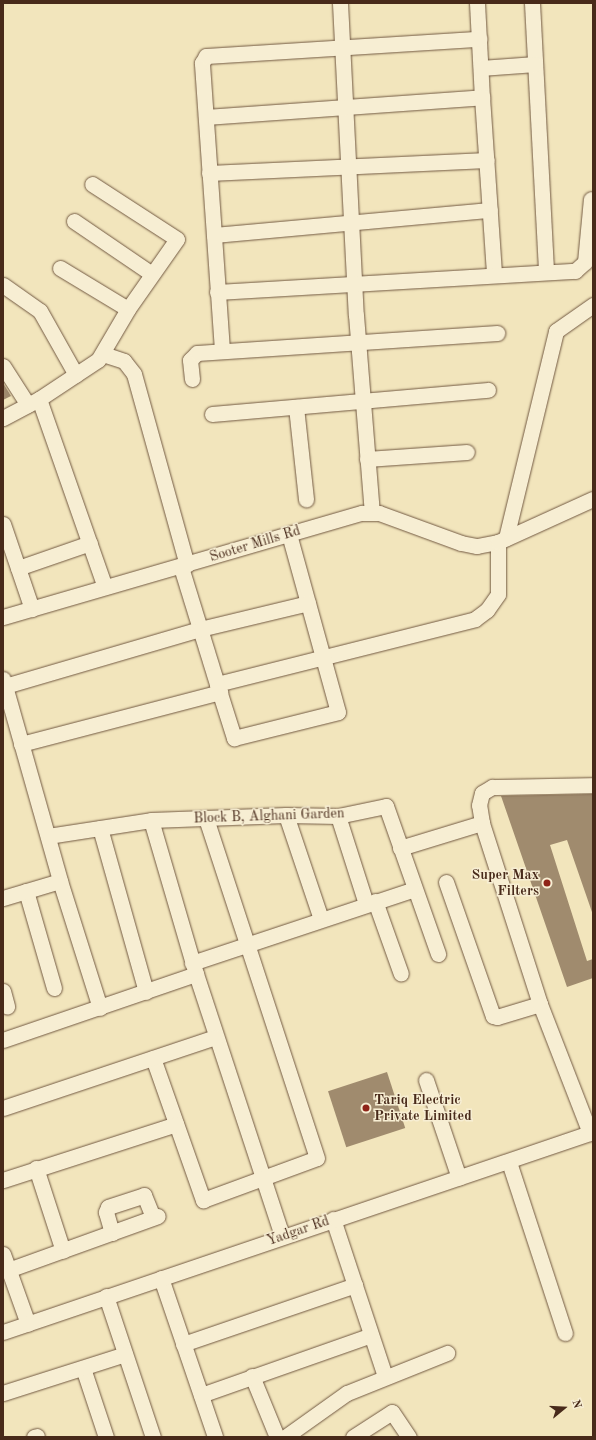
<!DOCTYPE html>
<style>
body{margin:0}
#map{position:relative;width:596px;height:1440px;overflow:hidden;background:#f2e5bc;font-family:"Old Standard TT",serif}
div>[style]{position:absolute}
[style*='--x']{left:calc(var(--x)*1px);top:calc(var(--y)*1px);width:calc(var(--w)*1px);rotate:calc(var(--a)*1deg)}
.building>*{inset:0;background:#a08b6e;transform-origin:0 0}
.roads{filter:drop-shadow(0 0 1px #725942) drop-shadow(0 0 1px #725942)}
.minor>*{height:15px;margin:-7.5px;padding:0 7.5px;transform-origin:7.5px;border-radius:7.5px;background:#f7eed3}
.dots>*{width:11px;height:11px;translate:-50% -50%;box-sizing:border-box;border:2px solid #f7eed3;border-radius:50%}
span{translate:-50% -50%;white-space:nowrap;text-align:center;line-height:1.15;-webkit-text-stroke:3px #f7eed3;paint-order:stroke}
.street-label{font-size:14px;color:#482a1a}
.poi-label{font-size:14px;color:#482a1a;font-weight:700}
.right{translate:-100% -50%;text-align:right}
.left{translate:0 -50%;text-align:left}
.frame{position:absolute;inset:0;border:4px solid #482a1a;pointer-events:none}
.north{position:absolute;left:544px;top:1388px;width:40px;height:40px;-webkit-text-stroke:3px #f7eed3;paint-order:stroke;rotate:72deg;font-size:11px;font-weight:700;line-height:16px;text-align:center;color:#482a1a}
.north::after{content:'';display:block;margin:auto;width:14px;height:18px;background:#482a1a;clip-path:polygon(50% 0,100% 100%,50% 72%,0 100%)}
</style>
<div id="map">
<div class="building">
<i style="clip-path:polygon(3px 383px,11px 396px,3px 400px)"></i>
<i style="clip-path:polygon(593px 794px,593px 915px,567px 840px,550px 845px,587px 961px,593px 959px,593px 978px,567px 987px,501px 796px)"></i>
<i style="left:387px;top:1072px;width:59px;height:62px;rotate:72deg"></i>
</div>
<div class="roads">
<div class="minor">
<i style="--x:340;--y:3;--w:312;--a:87.1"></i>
<i style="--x:356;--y:315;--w:198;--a:85.4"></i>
<i style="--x:477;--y:3;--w:94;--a:87"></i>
<i style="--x:532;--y:3;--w:269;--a:87"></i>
<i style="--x:481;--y:68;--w:54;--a:-4.2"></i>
<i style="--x:206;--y:117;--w:277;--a:-4.1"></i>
<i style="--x:482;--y:97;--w:178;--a:86.1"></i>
<i style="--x:209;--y:173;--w:278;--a:-2.7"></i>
<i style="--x:74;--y:221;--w:94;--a:34.2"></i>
<i style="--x:214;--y:235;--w:277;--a:-5.2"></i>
<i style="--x:60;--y:268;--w:79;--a:31.1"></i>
<i style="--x:3;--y:285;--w:45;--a:35.1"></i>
<i style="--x:40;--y:311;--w:73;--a:60.6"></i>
<i style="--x:217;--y:292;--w:359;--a:-3.4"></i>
<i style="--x:575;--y:271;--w:13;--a:-42"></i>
<i style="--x:585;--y:262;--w:63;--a:-84.6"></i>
<i style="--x:222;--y:350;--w:288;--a:-94"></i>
<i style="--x:202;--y:63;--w:8;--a:-60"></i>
<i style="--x:206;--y:56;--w:274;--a:-3.6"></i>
<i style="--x:103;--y:354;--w:22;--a:18"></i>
<i style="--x:124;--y:361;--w:16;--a:52"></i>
<i style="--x:134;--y:374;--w:198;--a:74.5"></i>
<i style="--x:3;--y:366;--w:46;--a:57.3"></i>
<i style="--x:192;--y:379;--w:19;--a:-96"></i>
<i style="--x:190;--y:360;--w:10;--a:-45"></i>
<i style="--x:197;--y:353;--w:301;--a:-3.8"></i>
<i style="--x:39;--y:399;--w:199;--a:70.7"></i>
<i style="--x:296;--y:407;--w:93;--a:83.8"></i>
<i style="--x:212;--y:414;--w:277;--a:-5"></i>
<i style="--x:3;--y:418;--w:41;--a:-27.8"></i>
<i style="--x:39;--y:399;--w:71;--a:-33.5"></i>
<i style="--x:98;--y:360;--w:59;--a:-59.5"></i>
<i style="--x:128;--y:309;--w:85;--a:-55"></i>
<i style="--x:177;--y:239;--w:101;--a:-147.1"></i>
<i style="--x:367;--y:459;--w:100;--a:-4"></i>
<i style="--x:3;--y:524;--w:90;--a:71.2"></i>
<i style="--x:506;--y:538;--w:213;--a:-76.4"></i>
<i style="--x:556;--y:331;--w:45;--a:-35.1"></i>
<i style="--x:181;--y:567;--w:122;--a:72.9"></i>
<i style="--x:217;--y:684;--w:266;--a:-14.1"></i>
<i style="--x:475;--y:619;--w:15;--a:-37"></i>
<i style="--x:487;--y:610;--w:19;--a:-55"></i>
<i style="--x:498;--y:594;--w:52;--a:-90"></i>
<i style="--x:18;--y:568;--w:76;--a:-19.1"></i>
<i style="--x:3;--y:617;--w:374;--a:-16.2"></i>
<i style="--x:362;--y:513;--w:17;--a:0"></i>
<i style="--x:379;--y:513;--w:87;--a:20.1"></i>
<i style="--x:461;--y:543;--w:16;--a:11"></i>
<i style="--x:477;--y:546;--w:21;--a:-11"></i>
<i style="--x:498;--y:542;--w:104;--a:-24.4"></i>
<i style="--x:3;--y:679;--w:210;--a:74.2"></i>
<i style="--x:60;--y:881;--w:133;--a:72.5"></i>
<i style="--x:217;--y:684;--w:57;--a:72.5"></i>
<i style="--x:234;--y:738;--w:107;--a:-14"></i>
<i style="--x:338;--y:712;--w:185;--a:-105.4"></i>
<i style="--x:5;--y:686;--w:203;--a:-16.3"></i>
<i style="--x:200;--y:629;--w:111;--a:-13.5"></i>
<i style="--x:21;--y:744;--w:206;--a:-14.6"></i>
<i style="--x:286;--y:815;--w:110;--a:71.4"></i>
<i style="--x:338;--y:816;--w:92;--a:72.3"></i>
<i style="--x:100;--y:828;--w:170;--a:74.3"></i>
<i style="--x:48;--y:836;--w:104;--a:-8.8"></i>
<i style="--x:151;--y:820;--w:135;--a:-2.1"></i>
<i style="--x:286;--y:815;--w:52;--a:1.1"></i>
<i style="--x:338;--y:816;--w:49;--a:-11.8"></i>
<i style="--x:386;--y:806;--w:157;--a:70.6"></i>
<i style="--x:400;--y:848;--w:86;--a:-17"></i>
<i style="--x:446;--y:882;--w:142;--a:70.7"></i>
<i style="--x:493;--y:1016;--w:4;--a:14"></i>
<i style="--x:497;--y:1017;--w:45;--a:-16.8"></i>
<i style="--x:26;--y:891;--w:101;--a:73.9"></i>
<i style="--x:3;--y:898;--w:59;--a:-16.6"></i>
<i style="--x:375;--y:901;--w:77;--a:70.4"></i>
<i style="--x:192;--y:963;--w:234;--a:-18.4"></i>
<i style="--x:196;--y:974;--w:276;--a:71.8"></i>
<i style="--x:3;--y:991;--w:16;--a:75"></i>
<i style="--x:3;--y:1040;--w:204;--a:-18.9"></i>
<i style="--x:196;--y:974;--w:160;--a:-106.3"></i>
<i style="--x:153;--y:1058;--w:151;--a:70.6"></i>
<i style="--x:203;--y:1200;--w:121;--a:-20.2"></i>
<i style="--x:317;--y:1158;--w:358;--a:-108.1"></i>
<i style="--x:426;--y:1080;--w:103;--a:71.4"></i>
<i style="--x:3;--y:1108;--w:224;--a:-18.5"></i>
<i style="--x:590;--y:1133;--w:138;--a:-111.2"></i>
<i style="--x:540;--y:1004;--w:190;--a:-107.8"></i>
<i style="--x:482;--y:823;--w:18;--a:-99"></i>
<i style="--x:479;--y:805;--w:12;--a:-76"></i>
<i style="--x:482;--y:793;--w:12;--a:-31"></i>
<i style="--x:492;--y:787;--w:101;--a:-1.1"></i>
<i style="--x:509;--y:1162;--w:180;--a:71.9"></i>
<i style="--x:36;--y:1168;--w:87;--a:72"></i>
<i style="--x:3;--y:1180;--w:182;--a:-17.9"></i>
<i style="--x:333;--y:1219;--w:165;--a:71.7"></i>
<i style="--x:112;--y:1233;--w:22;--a:-106"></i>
<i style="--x:106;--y:1212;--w:5;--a:-68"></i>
<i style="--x:108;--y:1207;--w:38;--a:-18"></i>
<i style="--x:144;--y:1195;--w:24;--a:68"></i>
<i style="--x:3;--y:1254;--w:74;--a:70.3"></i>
<i style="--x:8;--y:1270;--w:159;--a:-19.8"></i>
<i style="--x:161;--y:1278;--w:168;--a:71.2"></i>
<i style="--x:106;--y:1296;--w:149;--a:71.6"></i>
<i style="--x:3;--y:1332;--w:623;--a:-18.73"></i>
<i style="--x:183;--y:1344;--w:182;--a:-18.9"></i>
<i style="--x:83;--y:1368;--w:73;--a:71.6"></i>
<i style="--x:252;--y:1376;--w:66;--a:67.7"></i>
<i style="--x:3;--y:1393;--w:128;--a:-17.7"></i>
<i style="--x:201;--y:1395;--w:180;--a:-19.4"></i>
<i style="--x:34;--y:1437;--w:3;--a:-18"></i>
<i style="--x:285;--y:1437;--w:76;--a:-35.4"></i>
<i style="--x:347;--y:1393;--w:108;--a:-21.8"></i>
<i style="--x:353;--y:1437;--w:46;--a:-32.7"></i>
<i style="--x:392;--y:1412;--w:30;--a:56"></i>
</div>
</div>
<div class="dots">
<i style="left:547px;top:883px;background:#8f2418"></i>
<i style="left:366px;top:1108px;background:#8f2418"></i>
</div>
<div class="street-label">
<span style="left:255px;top:544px;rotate:-17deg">Sooter Mills Rd</span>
<span style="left:269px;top:816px;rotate:-2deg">Block B, Alghani Garden</span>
<span style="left:298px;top:1231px;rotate:-19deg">Yadgar Rd</span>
</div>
<div class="poi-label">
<span class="right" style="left:539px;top:883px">Super Max<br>Filters</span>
<span class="left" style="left:374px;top:1108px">Tariq Electric<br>Private Limited</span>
</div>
<div class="frame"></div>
<div class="north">N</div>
</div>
